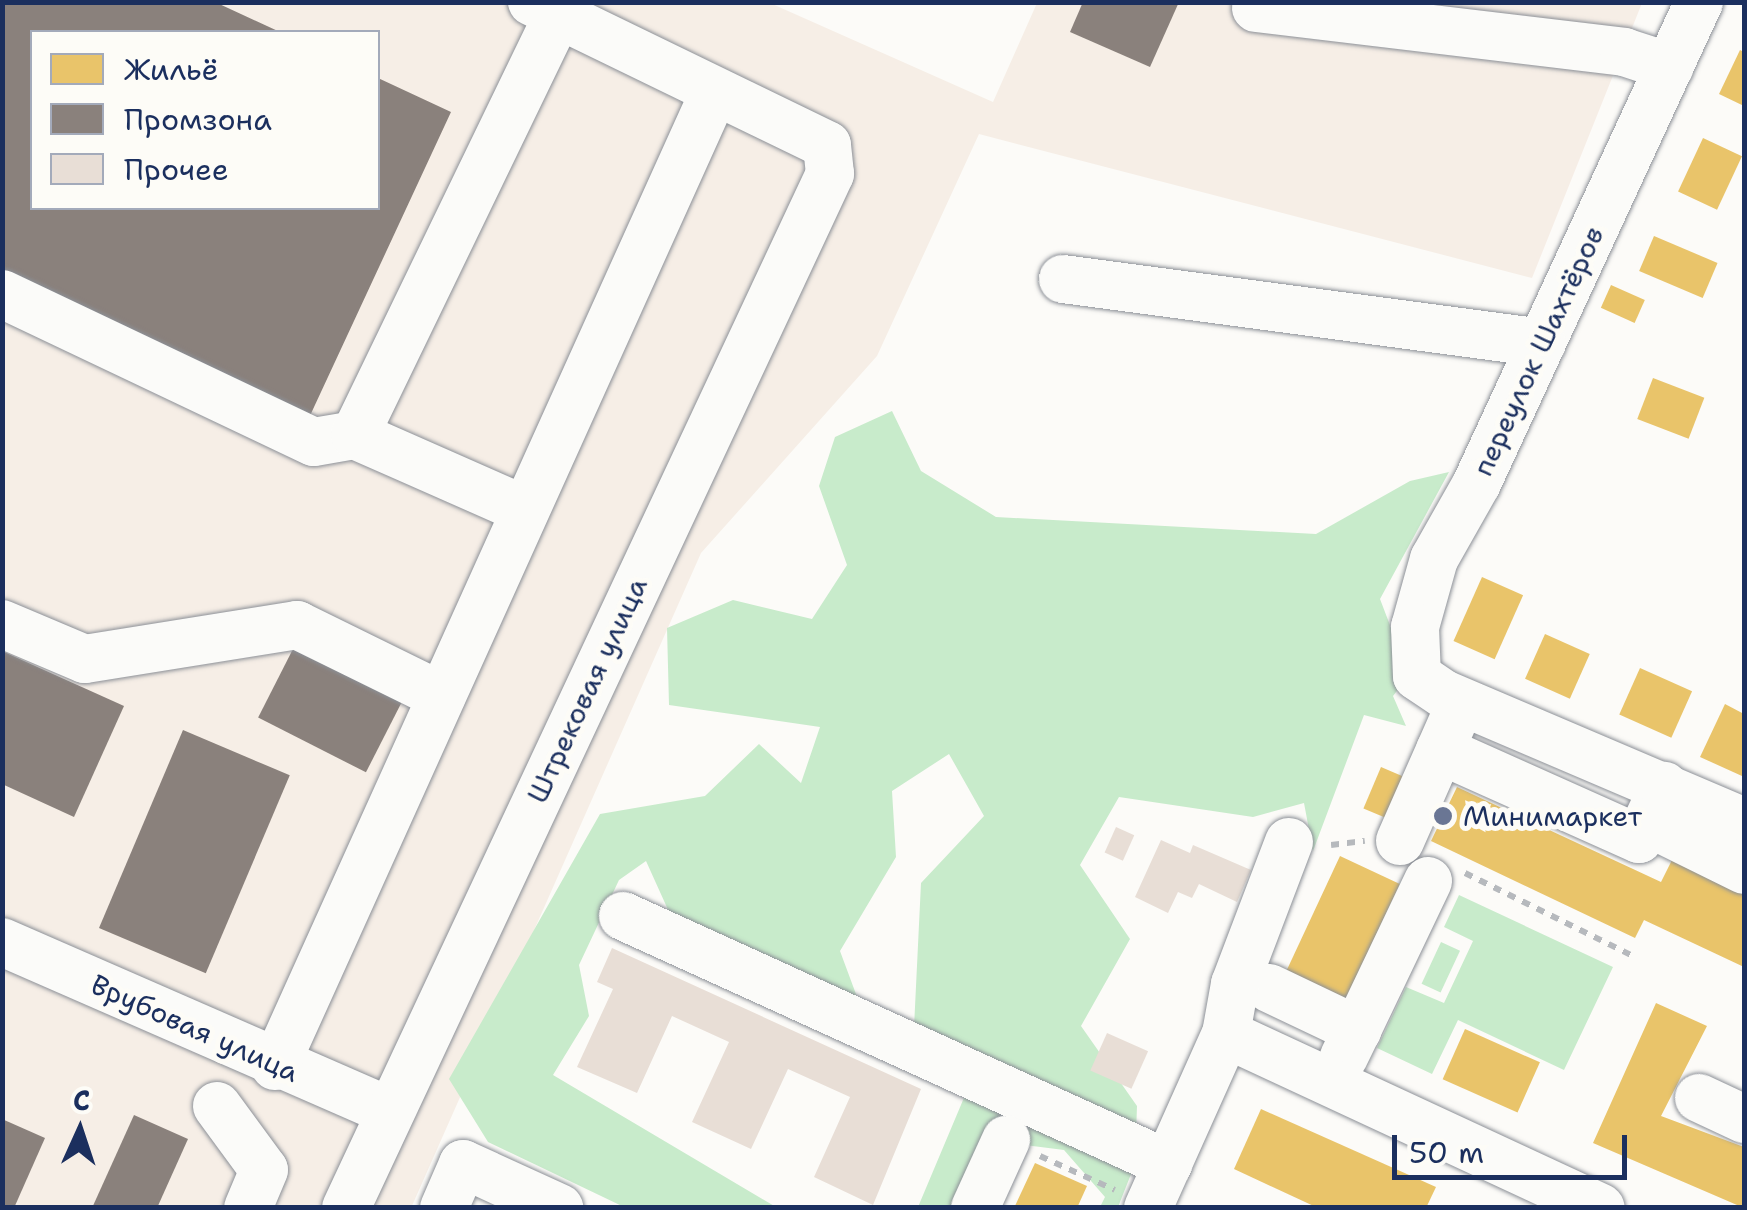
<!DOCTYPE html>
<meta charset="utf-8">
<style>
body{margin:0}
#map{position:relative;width:1747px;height:1210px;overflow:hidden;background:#fcfbf8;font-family:"Shantell Sans",sans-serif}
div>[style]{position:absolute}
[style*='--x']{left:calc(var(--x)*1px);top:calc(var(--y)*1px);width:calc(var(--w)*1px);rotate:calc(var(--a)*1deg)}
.built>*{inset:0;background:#f6eee6}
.green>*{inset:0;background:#c8ebcb;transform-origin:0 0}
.homes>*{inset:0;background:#e9c46a;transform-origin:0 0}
.industry>*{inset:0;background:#8a817c;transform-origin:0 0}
.building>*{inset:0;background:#e8ded6;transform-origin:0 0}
.path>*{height:6px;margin-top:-3px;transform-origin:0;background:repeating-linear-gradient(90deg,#b6b9bd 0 8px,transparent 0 16px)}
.roads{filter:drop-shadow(0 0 2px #8c9097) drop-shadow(0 0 2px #8c9097)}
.minor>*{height:48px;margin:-24px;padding:0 24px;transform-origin:24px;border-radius:24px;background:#fbfbf9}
.dots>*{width:28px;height:28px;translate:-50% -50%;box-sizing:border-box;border:5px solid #fdfcf7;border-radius:50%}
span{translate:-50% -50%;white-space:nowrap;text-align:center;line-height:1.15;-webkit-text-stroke:10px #fdfcf7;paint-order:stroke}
.street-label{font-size:28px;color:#1b2f5e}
.poi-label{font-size:28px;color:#1b2f5e}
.left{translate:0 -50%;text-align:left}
.frame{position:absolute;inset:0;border:5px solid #1b2f5e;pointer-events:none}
.legend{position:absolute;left:30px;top:30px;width:350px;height:180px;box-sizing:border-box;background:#fdfcf7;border:2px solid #a3aaba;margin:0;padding:12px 18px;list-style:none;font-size:30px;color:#1b2f5e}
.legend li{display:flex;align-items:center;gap:20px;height:50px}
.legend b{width:50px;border:2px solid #a3aaba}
.north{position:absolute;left:30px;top:1080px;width:100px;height:100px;-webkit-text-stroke:8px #fdfcf7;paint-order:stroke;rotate:3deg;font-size:28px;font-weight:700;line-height:40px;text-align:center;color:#1b2f5e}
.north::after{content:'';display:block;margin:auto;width:35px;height:45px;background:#1b2f5e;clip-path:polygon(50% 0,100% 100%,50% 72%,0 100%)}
.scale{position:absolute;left:1392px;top:1135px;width:235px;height:45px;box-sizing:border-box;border:5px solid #1b2f5e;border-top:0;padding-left:12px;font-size:30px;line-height:35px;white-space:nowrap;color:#1b2f5e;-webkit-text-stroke:8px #fdfcf7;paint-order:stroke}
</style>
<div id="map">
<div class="built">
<i style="clip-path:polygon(evenodd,2px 3px,770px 3px,993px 102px,1037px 3px,1642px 3px,1532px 278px,979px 134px,877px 356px,701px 553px,411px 1208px,3px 1207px,2px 3px,32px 32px,378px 32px,378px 208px,32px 208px,32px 32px)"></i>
</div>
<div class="green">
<i style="clip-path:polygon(892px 411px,921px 471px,996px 517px,1316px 534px,1410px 481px,1449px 472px,1380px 599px,1409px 675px,1393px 696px,1406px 726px,1364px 715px,1313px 851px,1304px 803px,1253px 817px,1119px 797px,1080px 865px,1130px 939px,1081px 1026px,1137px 1106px,1135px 1164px,1118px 1207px,1100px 1207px,1105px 1197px,1064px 1150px,1017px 1144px,992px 1207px,918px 1207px,966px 1093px,913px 1048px,921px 883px,984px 816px,949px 754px,892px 791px,896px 857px,840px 951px,863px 1013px,674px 923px,646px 861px,619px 880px,579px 965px,589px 1016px,553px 1075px,776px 1207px,624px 1207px,488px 1142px,449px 1079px,600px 814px,705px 796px,759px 744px,801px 783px,820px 727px,669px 705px,667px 628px,733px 600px,812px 619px,847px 565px,819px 486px,835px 437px)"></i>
<i style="clip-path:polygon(1459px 895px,1613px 967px,1564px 1070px,1458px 1020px,1432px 1074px,1377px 1048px,1406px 987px,1444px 1003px,1473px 941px,1444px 927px)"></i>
<i style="left:1441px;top:942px;width:21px;height:46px;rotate:25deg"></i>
</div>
<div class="homes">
<i style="clip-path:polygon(1740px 50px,1744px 52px,1744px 106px,1719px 94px)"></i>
<i style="left:1703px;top:138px;width:43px;height:59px;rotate:25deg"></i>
<i style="left:1654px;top:236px;width:69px;height:38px;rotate:23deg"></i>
<i style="left:1611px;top:285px;width:37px;height:25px;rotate:24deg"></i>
<i style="left:1653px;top:378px;width:55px;height:44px;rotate:21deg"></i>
<i style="left:1482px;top:577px;width:45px;height:70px;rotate:24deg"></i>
<i style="left:1545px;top:634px;width:49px;height:49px;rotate:24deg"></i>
<i style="left:1640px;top:668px;width:57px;height:51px;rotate:24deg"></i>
<i style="clip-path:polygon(1725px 704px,1744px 714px,1742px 776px,1700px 757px)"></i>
<i style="left:1381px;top:767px;width:26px;height:45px;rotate:23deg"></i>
<i style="clip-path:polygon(1457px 787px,1661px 882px,1672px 860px,1744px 894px,1744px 967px,1644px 920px,1635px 938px,1431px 841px)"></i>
<i style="left:1340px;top:856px;width:66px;height:133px;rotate:25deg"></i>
<i style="clip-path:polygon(1656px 1003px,1707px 1026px,1661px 1116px,1744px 1147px,1744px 1208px,1593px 1143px)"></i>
<i style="left:1465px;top:1029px;width:82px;height:55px;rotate:24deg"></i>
<i style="clip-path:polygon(1261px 1109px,1436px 1187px,1426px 1208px,1318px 1208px,1234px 1169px)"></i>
<i style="clip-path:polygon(1035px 1163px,1087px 1186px,1077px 1208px,1014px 1208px)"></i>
</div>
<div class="industry">
<i style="clip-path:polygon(2px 2px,215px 2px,280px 32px,32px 32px,32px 208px,378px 208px,378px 78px,451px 112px,308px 420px,2px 278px)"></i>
<i style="clip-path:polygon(1083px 2px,1179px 2px,1150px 67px,1070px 32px)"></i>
<i style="left:294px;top:647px;width:121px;height:79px;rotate:27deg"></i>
<i style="clip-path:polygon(2px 651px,124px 706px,74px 817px,2px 784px)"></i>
<i style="left:183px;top:730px;width:116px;height:215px;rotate:23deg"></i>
<i style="clip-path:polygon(134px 1115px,188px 1139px,157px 1208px,92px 1208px)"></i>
<i style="clip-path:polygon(2px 1119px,45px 1138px,14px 1208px,2px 1208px)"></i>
</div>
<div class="building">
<i style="left:1116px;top:827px;width:20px;height:28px;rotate:24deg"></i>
<i style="clip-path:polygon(1161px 840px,1190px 853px,1193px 845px,1251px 870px,1237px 902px,1199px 884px,1192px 898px,1178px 892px,1168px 913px,1135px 897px)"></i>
<i style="clip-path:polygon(612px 948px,921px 1089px,873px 1205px,814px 1177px,850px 1097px,788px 1069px,751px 1149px,692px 1122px,729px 1042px,672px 1016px,637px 1093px,577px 1067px,613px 989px,597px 982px)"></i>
<i style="left:1107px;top:1033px;width:45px;height:41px;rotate:24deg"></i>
</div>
<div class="path">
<i style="--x:1331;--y:845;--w:34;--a:-7"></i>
<i style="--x:1465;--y:873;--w:187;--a:26.3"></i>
<i style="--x:1040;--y:1156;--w:82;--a:24.4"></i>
</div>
<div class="roads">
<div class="minor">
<i style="--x:1699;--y:2;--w:530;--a:114.78"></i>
<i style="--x:1477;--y:483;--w:87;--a:119.5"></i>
<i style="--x:1434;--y:559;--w:71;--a:105.6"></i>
<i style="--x:1415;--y:627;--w:49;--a:87.7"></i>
<i style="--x:1417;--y:676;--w:32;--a:34"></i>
<i style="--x:1444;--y:694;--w:326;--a:23.1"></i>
<i style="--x:1256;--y:8;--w:371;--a:6.8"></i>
<i style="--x:1624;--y:52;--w:48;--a:18.1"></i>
<i style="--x:1063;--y:279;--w:483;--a:7.6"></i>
<i style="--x:2;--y:294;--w:345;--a:25.4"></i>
<i style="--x:314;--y:442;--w:42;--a:-9.7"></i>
<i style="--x:525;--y:510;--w:186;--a:-156.2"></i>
<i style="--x:355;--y:435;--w:481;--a:-64.2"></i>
<i style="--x:2;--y:624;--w:90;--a:22.9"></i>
<i style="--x:85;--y:659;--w:215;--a:-9.1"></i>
<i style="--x:297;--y:625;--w:161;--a:26.2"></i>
<i style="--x:1440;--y:750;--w:218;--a:24.1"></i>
<i style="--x:1639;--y:839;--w:59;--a:-64.7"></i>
<i style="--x:1647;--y:822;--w:108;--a:26.3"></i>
<i style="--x:1400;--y:841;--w:129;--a:-66.2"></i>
<i style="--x:623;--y:916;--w:599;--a:24.47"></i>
<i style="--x:2;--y:942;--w:422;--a:23.6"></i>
<i style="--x:1269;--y:988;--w:98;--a:25.5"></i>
<i style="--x:1357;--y:1030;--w:30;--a:116"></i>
<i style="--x:1357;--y:1030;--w:165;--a:-64.5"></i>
<i style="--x:1226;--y:1034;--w:413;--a:24.9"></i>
<i style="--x:275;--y:1066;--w:1067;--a:-65.72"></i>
<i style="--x:1699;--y:1098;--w:50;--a:25"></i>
<i style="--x:217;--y:1106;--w:79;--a:53.7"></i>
<i style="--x:264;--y:1170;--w:41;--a:112.8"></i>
<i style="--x:346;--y:1208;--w:1142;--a:-64.92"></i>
<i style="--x:830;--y:174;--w:29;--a:-96"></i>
<i style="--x:827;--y:145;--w:328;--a:-154.1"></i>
<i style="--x:444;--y:1208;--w:48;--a:-66.6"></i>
<i style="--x:463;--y:1164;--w:106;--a:24.6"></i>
<i style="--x:975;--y:1208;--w:75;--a:-65.5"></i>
<i style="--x:1148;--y:1208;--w:191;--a:-65.9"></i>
<i style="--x:1226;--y:1034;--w:51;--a:-79.8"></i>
<i style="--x:1235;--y:984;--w:152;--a:-69.2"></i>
</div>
</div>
<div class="dots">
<i style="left:1443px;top:816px;background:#6a7694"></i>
</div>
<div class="street-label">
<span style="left:1538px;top:351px;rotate:-65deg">переулок Шахтёров</span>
<span style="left:587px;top:690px;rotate:-65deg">Штрековая улица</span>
<span style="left:195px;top:1028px;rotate:24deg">Врубовая улица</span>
</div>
<div class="poi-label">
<span class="left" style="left:1463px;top:816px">Минимаркет</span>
</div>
<div class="frame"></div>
<ul class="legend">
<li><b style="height:28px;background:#e9c46a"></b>Жильё</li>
<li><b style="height:28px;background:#8a817c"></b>Промзона</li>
<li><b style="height:28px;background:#e8ded6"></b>Прочее</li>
</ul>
<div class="north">С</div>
<div class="scale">50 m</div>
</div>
